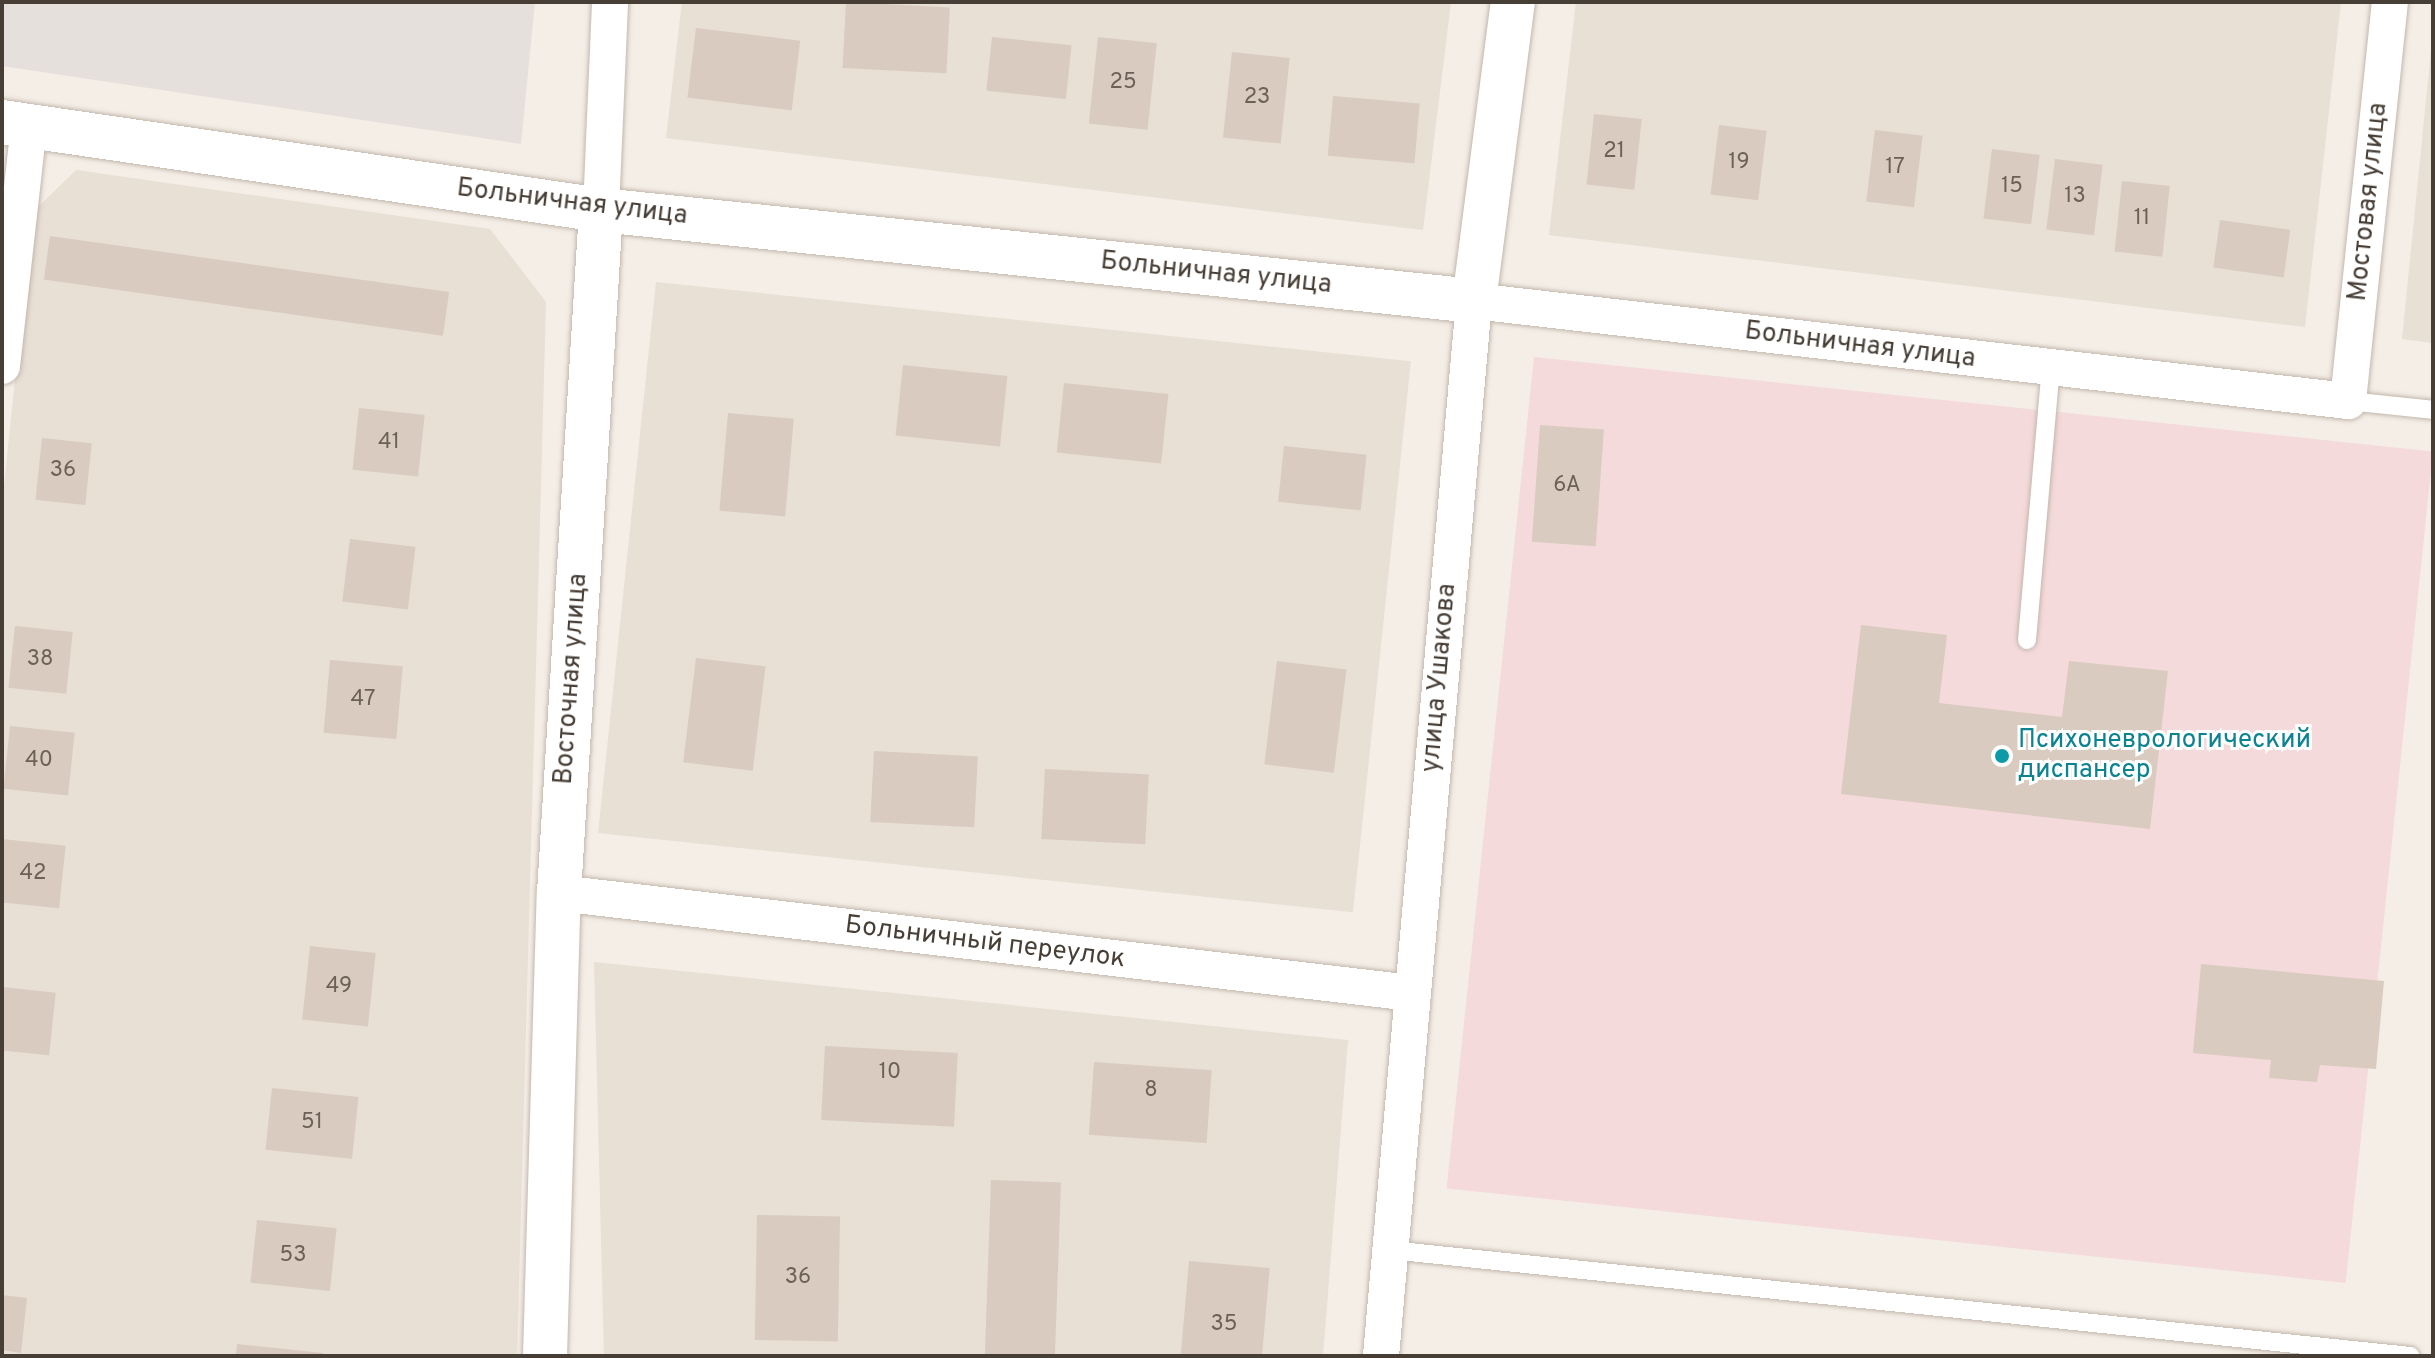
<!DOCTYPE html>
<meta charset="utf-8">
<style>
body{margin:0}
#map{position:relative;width:2435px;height:1358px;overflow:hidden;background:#f4eee7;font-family:Overpass,sans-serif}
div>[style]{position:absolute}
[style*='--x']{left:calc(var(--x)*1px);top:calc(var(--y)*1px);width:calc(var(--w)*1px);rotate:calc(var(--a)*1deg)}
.residential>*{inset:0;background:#e8dfd5;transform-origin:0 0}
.industrial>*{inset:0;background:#e6e0dc}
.medical>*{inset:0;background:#f5dadb;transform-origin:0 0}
.building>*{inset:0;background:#d9cbbf;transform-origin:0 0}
.roads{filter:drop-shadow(0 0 2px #c3b7ac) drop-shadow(0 0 2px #c3b7ac)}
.service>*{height:18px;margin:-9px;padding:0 9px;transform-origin:9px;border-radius:9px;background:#fff}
.minor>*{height:36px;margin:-18px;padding:0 18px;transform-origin:18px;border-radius:18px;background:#fff}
.tertiary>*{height:44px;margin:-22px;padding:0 22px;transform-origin:22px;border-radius:22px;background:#fff}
.dots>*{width:22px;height:22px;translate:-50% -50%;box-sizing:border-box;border:4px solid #fff;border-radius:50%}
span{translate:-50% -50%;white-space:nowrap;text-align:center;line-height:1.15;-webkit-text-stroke:6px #fff;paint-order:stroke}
.number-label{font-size:22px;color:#6c6158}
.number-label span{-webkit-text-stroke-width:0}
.street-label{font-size:26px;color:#473e36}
.culture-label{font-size:26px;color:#0d838f}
.left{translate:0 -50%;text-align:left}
.frame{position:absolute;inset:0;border:4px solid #473e36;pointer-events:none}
</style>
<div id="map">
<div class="residential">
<i style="clip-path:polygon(682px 2px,1451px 2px,1423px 230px,666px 138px)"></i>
<i style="clip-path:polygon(1576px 2px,2341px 2px,2305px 327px,1549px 235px)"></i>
<i style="clip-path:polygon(2433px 31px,2433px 343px,2402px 339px)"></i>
<i style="clip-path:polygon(76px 170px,490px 229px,546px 302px,517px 1356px,2px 1356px,2px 506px,32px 213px)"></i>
<i style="left:656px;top:282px;width:759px;height:554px;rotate:6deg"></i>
<i style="clip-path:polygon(594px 962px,1348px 1040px,1323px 1356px,604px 1356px)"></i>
</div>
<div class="industrial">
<i style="clip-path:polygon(2px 2px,535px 2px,521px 144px,2px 66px)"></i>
</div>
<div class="medical">
<i style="left:1534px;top:357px;width:904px;height:836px;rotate:6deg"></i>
</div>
<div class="building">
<i style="left:846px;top:2px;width:104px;height:66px;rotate:3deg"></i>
<i style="left:696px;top:28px;width:105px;height:70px;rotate:7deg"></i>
<i style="left:992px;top:37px;width:80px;height:54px;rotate:6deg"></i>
<i style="left:1098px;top:37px;width:59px;height:87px;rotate:6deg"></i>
<i style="left:1232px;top:52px;width:58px;height:86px;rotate:6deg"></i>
<i style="left:1333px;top:96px;width:87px;height:60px;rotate:5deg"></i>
<i style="left:1594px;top:114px;width:48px;height:71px;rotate:6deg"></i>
<i style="left:1719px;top:125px;width:48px;height:70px;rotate:7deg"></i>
<i style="left:1875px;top:130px;width:48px;height:72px;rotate:7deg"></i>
<i style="left:1992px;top:149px;width:48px;height:70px;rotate:7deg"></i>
<i style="left:2055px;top:159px;width:48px;height:71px;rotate:7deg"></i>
<i style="left:2122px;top:181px;width:48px;height:71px;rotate:6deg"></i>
<i style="left:2220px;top:220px;width:71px;height:48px;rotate:8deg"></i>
<i style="left:50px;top:236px;width:403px;height:44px;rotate:8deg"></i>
<i style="left:903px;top:365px;width:105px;height:71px;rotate:6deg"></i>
<i style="left:1064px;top:383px;width:105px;height:70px;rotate:6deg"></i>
<i style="left:359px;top:408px;width:66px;height:62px;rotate:6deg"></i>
<i style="left:728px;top:413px;width:66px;height:98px;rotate:5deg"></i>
<i style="left:1540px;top:425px;width:64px;height:117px;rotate:4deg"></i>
<i style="left:42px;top:438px;width:50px;height:62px;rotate:6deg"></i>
<i style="left:1284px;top:446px;width:83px;height:56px;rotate:6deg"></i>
<i style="left:350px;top:539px;width:66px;height:63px;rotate:7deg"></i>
<i style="clip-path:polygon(1861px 625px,1947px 635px,1939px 703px,2062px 717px,2069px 661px,2168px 671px,2150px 829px,1841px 794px)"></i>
<i style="left:15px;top:626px;width:58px;height:62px;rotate:6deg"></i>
<i style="left:696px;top:658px;width:70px;height:105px;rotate:7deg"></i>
<i style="left:330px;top:660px;width:73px;height:73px;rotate:5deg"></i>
<i style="left:1277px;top:661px;width:70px;height:104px;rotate:7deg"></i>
<i style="left:10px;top:726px;width:65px;height:63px;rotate:6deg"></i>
<i style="left:874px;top:751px;width:104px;height:71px;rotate:3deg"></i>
<i style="left:1045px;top:769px;width:104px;height:70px;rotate:3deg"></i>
<i style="left:2px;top:839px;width:64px;height:63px;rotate:6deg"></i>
<i style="left:310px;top:946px;width:66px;height:74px;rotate:6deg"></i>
<i style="clip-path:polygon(2201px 964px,2384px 981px,2376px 1069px,2320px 1065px,2317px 1082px,2269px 1078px,2271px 1060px,2193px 1053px)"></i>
<i style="left:2px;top:987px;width:54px;height:63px;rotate:6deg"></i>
<i style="left:825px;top:1046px;width:133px;height:74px;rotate:3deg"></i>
<i style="left:1094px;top:1062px;width:118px;height:73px;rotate:4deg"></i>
<i style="left:272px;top:1088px;width:87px;height:62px;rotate:6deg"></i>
<i style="left:991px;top:1180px;width:70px;height:176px;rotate:2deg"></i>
<i style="left:757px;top:1215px;width:83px;height:125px;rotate:1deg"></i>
<i style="left:257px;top:1220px;width:80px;height:63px;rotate:6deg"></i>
<i style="left:1189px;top:1261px;width:81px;height:93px;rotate:5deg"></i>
<i style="clip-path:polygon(2px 1295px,27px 1298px,21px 1353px,2px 1350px)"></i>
<i style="clip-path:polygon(237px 1344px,323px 1353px,323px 1356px,236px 1356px)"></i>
</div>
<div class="roads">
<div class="service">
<i style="--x:2348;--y:401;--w:85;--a:6"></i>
<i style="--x:2027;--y:640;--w:274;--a:-85"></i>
<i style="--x:1390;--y:1250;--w:1026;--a:5.93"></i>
</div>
<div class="minor">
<i style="--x:601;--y:210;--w:208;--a:-87.5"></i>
<i style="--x:2;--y:366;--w:242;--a:-83.6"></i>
<i style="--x:559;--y:893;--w:858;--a:6.69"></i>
<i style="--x:1381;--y:1356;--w:1059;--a:-84.96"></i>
<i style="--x:1474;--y:301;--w:880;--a:6.53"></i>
<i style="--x:2348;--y:401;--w:401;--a:-84"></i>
</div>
<div class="tertiary">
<i style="--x:2;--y:122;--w:605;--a:8.36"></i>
<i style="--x:601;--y:210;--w:878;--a:5.95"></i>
<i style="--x:1474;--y:301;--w:302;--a:-82.6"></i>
<i style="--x:545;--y:1356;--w:463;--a:-88.3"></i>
<i style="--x:559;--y:893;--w:684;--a:-86.48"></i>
</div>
</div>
<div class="dots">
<i style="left:2002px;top:756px;background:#0f9aa8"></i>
</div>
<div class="number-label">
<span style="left:1123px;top:83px">25</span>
<span style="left:1257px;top:98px">23</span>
<span style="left:1614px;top:152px">21</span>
<span style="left:1739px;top:163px">19</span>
<span style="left:1895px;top:168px">17</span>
<span style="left:2012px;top:187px">15</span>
<span style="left:2075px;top:197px">13</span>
<span style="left:2142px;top:219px">11</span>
<span style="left:389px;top:443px">41</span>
<span style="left:63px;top:471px">36</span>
<span style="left:1567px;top:486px">6А</span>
<span style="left:40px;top:660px">38</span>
<span style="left:363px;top:700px">47</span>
<span style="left:39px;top:761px">40</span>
<span style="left:33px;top:874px">42</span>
<span style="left:339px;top:987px">49</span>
<span style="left:890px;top:1073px">10</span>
<span style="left:1151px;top:1091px">8</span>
<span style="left:312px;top:1123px">51</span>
<span style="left:293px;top:1256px">53</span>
<span style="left:798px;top:1278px">36</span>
<span style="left:1224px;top:1325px">35</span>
</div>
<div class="street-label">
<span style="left:2369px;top:202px;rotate:-84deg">Мостовая улица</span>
<span style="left:572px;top:203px;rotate:7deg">Больничная улица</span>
<span style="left:1216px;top:274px;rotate:6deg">Больничная улица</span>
<span style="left:1860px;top:346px;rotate:7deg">Больничная улица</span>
<span style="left:1440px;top:678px;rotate:-85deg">улица Ушакова</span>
<span style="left:572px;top:679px;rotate:-86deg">Восточная улица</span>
<span style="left:985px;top:943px;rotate:7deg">Больничный переулок</span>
</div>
<div class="culture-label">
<span class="left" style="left:2018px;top:756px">Психоневрологический<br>диспансер</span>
</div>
<div class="frame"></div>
</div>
